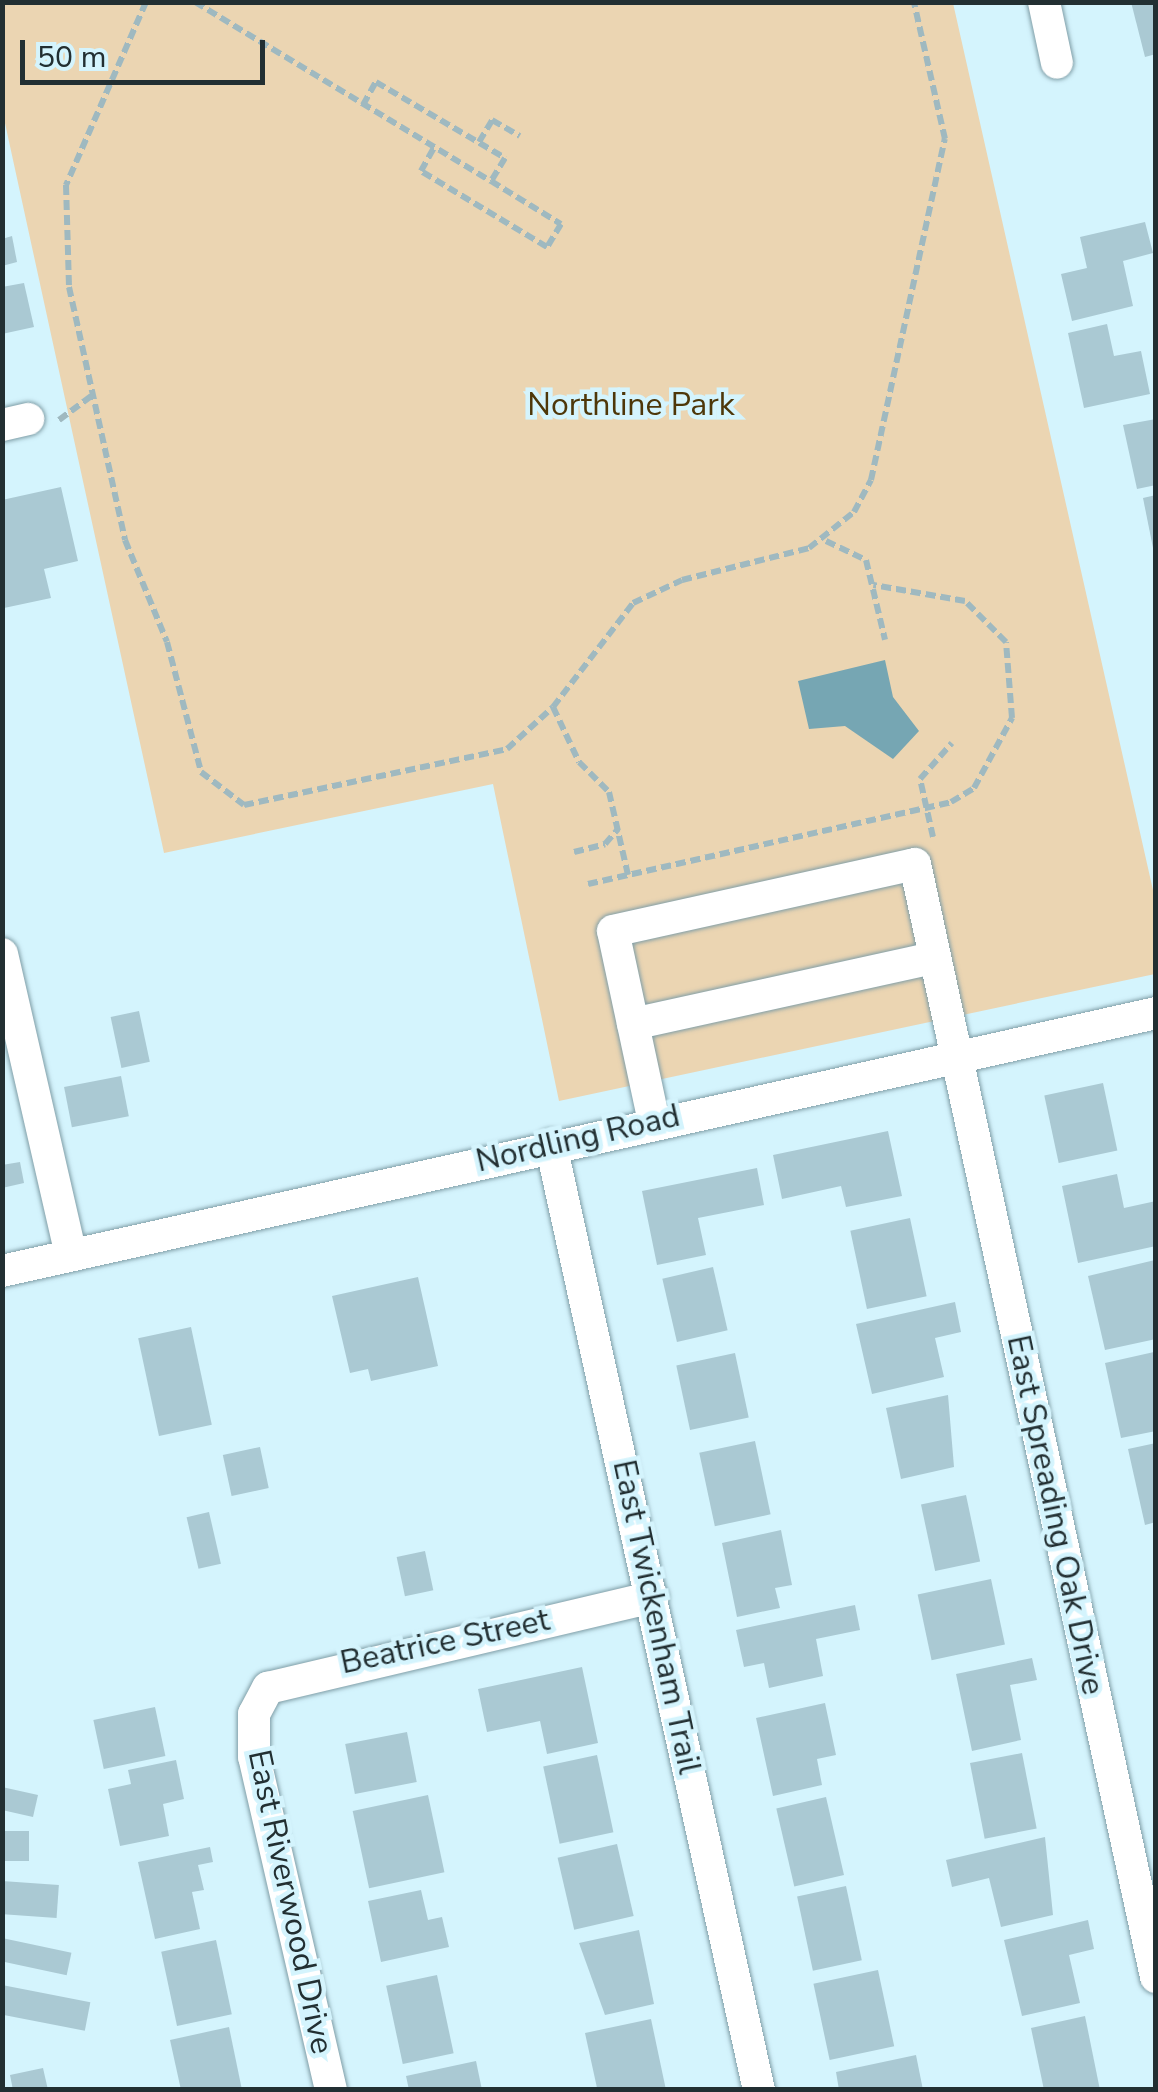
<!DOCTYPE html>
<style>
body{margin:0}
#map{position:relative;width:1158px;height:2092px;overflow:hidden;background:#d4f4fd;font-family:"Nunito Sans",sans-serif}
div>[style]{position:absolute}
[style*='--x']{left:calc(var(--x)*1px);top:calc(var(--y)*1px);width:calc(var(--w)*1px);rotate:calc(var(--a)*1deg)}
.green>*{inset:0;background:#ebd5b2}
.water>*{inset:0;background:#76a6b3}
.building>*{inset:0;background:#aac9d3;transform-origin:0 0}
.path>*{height:6px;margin-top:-3px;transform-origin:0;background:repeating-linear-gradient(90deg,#9fb9c0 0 10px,transparent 0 15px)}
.roads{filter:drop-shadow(0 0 2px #809ea7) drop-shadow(0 0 2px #809ea7)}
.minor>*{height:32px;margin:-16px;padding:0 16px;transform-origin:16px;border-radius:16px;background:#fff}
span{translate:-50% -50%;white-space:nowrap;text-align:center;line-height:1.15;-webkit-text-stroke:9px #d4f4fd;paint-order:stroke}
.park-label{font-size:32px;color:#4e3709}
.street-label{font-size:32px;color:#222f32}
.frame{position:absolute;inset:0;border:5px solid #222f32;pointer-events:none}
.scale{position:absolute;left:20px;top:40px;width:245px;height:45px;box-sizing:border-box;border:5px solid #222f32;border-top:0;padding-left:12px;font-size:30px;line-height:35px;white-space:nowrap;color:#222f32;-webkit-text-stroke:8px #d4f4fd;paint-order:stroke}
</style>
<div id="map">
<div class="green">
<i style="clip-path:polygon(2px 3px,953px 3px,1155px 899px,1155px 974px,559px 1101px,493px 784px,164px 853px,3px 114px)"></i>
</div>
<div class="water">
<i style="clip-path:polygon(885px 660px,893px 697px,919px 731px,893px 759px,845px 726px,809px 729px,798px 681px)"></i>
</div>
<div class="building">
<i style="clip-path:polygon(1131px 2px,1156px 2px,1156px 54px,1145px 57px)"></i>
<i style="clip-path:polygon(1145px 222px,1153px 253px,1123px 261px,1133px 306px,1072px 321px,1061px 274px,1087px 268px,1080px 237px)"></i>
<i style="clip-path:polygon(12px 236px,17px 262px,2px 266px,2px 239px)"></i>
<i style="clip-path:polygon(24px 283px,34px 327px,2px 334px,2px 287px)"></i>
<i style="clip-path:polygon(1107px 324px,1114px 356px,1141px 351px,1150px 394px,1084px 408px,1068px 333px)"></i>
<i style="clip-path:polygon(1156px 419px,1156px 485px,1137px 489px,1123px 425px)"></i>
<i style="clip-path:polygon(61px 487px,78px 561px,44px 569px,51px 598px,4px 608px,2px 500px)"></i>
<i style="clip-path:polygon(1156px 495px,1156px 553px,1154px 553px,1143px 498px)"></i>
<i style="left:139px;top:1011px;width:52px;height:29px;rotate:78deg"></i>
<i style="left:121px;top:1076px;width:41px;height:58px;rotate:79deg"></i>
<i style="left:1103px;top:1083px;width:69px;height:60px;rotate:78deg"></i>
<i style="clip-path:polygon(888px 1131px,902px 1196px,846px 1207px,841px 1186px,782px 1199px,773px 1155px)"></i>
<i style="clip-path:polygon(20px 1162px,24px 1183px,2px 1188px,2px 1165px)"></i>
<i style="clip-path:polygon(757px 1168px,764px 1205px,698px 1218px,706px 1255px,657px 1265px,642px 1191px)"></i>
<i style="clip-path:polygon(1117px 1174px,1124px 1208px,1156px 1201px,1156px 1246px,1078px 1263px,1062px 1186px)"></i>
<i style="left:910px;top:1218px;width:80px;height:61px;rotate:78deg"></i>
<i style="clip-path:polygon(1155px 1260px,1156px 1339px,1105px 1350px,1088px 1276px)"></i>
<i style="left:713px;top:1267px;width:65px;height:52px;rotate:77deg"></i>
<i style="clip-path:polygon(418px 1277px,438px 1366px,371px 1381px,368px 1369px,350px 1373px,332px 1296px)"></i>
<i style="clip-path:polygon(955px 1302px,961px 1332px,935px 1338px,944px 1377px,872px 1394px,856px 1324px)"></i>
<i style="left:191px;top:1327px;width:100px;height:54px;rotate:78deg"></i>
<i style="clip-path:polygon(1154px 1352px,1156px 1431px,1121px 1438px,1105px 1363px)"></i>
<i style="left:735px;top:1353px;width:66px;height:60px;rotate:78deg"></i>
<i style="clip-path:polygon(948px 1395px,954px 1467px,901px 1479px,886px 1408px)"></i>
<i style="left:755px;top:1441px;width:75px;height:57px;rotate:78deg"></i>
<i style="clip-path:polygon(1156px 1443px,1156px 1522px,1145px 1525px,1128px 1449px)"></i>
<i style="left:260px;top:1447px;width:42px;height:38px;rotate:78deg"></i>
<i style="left:966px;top:1495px;width:68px;height:46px;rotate:78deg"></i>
<i style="left:209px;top:1512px;width:53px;height:23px;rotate:77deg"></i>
<i style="clip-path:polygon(781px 1530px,792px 1585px,775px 1588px,780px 1608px,737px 1617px,722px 1543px)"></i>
<i style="left:425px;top:1551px;width:40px;height:29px;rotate:78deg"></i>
<i style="left:991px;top:1579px;width:67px;height:75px;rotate:78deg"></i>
<i style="clip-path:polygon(855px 1605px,860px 1630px,816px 1639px,823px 1676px,769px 1688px,764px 1663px,744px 1667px,736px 1630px)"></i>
<i style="clip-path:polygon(1032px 1658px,1037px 1680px,1010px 1685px,1021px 1740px,972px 1751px,956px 1674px)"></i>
<i style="clip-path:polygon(582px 1667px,598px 1743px,547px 1754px,540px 1721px,487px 1732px,478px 1689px)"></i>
<i style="clip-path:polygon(825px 1703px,836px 1755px,817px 1759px,822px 1785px,773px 1796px,756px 1718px)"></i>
<i style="left:155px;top:1707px;width:50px;height:63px;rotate:78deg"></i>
<i style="left:407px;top:1732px;width:51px;height:63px;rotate:79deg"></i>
<i style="left:1022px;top:1753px;width:77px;height:53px;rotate:79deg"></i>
<i style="left:597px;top:1755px;width:79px;height:55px;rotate:78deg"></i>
<i style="clip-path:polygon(176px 1760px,184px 1799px,163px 1804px,169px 1836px,120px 1846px,108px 1789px,131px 1784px,128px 1770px)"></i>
<i style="clip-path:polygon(2px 1787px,38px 1795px,33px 1817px,2px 1810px)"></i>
<i style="left:428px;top:1795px;width:79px;height:77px;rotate:78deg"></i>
<i style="left:826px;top:1797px;width:80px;height:51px;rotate:77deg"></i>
<i style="left:29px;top:1831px;width:30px;height:27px;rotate:90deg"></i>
<i style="clip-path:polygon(1045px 1837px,1053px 1915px,1001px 1927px,989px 1878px,952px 1887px,946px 1860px)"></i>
<i style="left:617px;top:1844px;width:74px;height:61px;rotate:77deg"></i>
<i style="clip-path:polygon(210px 1847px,213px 1862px,198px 1865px,204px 1890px,192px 1892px,200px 1929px,155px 1939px,138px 1862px)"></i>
<i style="left:2px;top:1881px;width:57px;height:33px;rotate:4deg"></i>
<i style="left:846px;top:1886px;width:76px;height:50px;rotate:78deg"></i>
<i style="clip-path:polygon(421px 1890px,428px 1920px,442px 1917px,449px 1947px,381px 1962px,368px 1901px)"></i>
<i style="clip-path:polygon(1088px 1920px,1094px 1949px,1069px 1955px,1080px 2003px,1022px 2016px,1004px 1940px)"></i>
<i style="clip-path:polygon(639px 1930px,654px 2004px,605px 2015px,579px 1943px)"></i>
<i style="left:2px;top:1938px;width:71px;height:23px;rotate:12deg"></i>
<i style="left:216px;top:1940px;width:76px;height:56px;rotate:78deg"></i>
<i style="left:878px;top:1970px;width:78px;height:66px;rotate:78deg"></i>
<i style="left:437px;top:1975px;width:80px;height:52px;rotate:78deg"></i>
<i style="left:2px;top:1985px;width:90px;height:29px;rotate:11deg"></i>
<i style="clip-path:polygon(1085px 2016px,1100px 2090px,1044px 2090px,1031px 2028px)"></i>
<i style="clip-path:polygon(651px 2019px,666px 2090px,597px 2088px,585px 2033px)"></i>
<i style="clip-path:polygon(229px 2027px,242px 2090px,181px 2090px,170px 2040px)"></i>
<i style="clip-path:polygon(916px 2055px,923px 2090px,839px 2090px,836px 2072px)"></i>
<i style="clip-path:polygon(476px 2061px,482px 2090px,409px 2090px,406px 2076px)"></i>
<i style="clip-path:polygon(43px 2068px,48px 2090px,13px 2090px,10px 2075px)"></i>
</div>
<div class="path">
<i style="--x:146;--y:2;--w:200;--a:113.6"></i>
<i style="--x:66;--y:185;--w:102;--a:88.3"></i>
<i style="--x:69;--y:287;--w:259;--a:77.5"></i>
<i style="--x:125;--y:540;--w:110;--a:67.6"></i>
<i style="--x:167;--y:642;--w:134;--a:75.3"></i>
<i style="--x:201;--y:772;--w:54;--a:37.5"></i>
<i style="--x:244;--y:805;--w:269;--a:-12"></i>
<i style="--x:507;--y:749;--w:62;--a:-42.4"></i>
<i style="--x:553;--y:707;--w:131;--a:-52.4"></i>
<i style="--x:633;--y:603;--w:54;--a:-25.1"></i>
<i style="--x:682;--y:580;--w:131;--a:-14.1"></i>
<i style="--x:809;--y:548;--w:58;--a:-38.7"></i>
<i style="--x:854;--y:512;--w:36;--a:-62"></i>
<i style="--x:871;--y:480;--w:349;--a:-77.8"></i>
<i style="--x:945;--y:139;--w:140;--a:-102.8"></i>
<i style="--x:195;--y:2;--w:346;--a:31.2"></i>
<i style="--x:491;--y:181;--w:82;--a:31.6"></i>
<i style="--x:561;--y:224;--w:27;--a:121"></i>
<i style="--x:547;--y:247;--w:147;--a:-148.9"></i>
<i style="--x:421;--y:171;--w:26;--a:-61"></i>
<i style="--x:363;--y:105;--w:26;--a:-61"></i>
<i style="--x:376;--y:82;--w:150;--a:30.5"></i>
<i style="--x:505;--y:158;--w:27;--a:121"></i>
<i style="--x:479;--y:142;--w:26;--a:-59"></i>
<i style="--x:492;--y:120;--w:32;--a:30"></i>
<i style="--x:59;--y:420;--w:44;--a:-36.6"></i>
<i style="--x:826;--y:541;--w:44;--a:25.4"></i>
<i style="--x:866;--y:560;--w:82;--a:76.6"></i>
<i style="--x:553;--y:707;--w:61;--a:64.7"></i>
<i style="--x:579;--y:762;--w:42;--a:45"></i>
<i style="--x:609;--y:792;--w:85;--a:77.1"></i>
<i style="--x:933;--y:837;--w:59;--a:-102.6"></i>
<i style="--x:920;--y:779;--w:48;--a:-48.4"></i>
<i style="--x:574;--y:852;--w:32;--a:-14"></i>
<i style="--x:605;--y:844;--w:20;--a:-49"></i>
<i style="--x:588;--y:884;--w:372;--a:-12.7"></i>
<i style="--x:951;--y:802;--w:27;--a:-31"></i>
<i style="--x:974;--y:788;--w:80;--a:-61.5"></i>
<i style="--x:1012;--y:718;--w:76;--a:-94.5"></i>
<i style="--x:1006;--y:642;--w:58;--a:-135"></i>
<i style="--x:965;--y:601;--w:93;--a:-170.1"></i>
</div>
<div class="roads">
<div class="minor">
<i style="--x:1044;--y:2;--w:62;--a:78"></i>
<i style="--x:2;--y:425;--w:27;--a:-13"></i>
<i style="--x:2;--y:954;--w:309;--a:77.1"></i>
<i style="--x:633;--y:1024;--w:308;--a:-12.4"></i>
<i style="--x:654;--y:1122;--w:195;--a:-102.1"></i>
<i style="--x:613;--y:931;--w:309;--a:-12.5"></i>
<i style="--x:915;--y:864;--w:1139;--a:77.78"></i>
<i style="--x:551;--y:1145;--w:968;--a:77.59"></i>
<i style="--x:2;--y:1271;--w:1182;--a:-12.6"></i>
<i style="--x:331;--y:2090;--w:342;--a:-103"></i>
<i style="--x:254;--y:1757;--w:43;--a:-90"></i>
<i style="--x:254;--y:1714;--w:30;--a:-62"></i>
<i style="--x:268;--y:1688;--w:395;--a:-13.3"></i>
</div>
</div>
<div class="park-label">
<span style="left:631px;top:405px">Northline Park</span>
</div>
<div class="street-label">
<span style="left:578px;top:1139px;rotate:-13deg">Nordling Road</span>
<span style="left:1055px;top:1515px;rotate:78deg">East Spreading Oak Drive</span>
<span style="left:656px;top:1617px;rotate:78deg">East Twickenham Trail</span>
<span style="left:445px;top:1642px;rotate:-12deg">Beatrice Street</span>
<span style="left:290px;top:1902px;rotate:78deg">East Riverwood Drive</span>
</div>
<div class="frame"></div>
<div class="scale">50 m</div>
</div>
